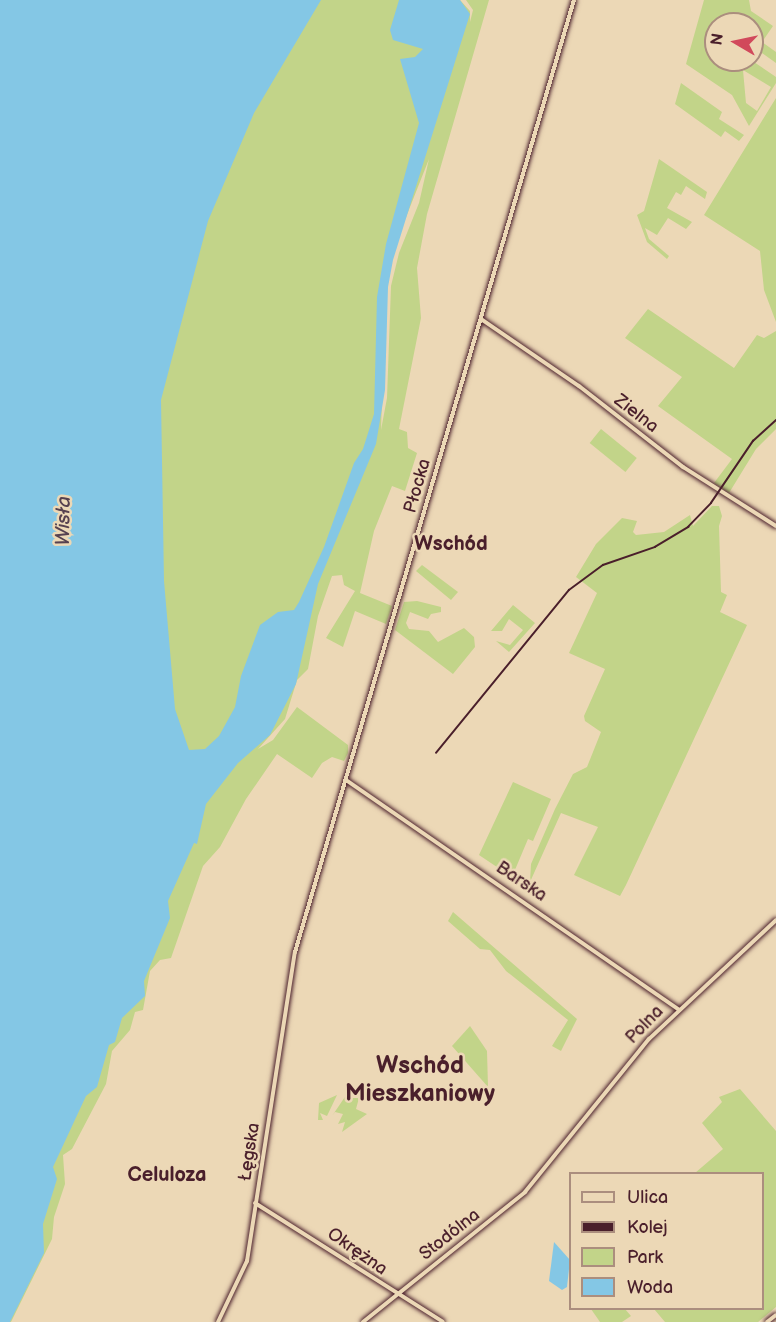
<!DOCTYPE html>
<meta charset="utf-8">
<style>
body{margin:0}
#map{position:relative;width:776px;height:1322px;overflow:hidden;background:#ecd8b6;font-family:"Balsamiq Sans",sans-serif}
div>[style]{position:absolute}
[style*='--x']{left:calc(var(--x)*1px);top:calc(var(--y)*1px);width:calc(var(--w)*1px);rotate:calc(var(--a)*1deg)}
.green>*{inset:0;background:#c2d489;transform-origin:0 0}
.water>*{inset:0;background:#84c7e5}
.roads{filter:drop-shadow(0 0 2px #4a1f2b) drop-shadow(0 0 2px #4a1f2b)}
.tertiary>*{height:4px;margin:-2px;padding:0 2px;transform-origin:2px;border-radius:2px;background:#ecd8b6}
.rail>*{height:1.5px;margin:-0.75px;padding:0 0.75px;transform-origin:0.75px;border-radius:0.75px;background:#4a1f2b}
span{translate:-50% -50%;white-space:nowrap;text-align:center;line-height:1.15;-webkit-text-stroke:5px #ecd8b6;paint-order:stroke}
.street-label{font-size:18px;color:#4a1f2b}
.water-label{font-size:20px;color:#564150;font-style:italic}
.neighbourhood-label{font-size:20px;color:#4a1f2b;font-weight:700}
.district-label{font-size:24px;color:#4a1f2b;font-weight:700}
.legend{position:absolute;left:569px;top:1172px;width:195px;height:138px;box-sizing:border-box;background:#ecd8b6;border:2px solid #ab8e7e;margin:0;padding:8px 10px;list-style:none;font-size:18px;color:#4a1f2b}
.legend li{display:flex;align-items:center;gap:12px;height:30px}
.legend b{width:30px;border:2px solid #ab8e7e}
.north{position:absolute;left:704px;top:12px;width:60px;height:60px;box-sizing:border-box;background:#ecd8b6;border:2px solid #ab8e7e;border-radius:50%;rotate:279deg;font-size:16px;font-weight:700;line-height:24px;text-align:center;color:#4a1f2b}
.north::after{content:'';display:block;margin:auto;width:21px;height:27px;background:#d1495b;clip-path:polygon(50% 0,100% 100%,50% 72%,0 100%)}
</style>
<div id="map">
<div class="green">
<i style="clip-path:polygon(evenodd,0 0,460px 0,470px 11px,470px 22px,473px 10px,466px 0,489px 0,427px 214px,417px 268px,421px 318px,399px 429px,407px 432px,408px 448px,417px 453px,405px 491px,392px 486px,374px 531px,360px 593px,392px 606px,386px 624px,355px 611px,343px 647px,326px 638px,355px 591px,344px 585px,342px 575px,332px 576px,318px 616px,308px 669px,297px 680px,285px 719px,258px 749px,273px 740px,297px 707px,348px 745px,348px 753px,344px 761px,332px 757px,322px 763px,312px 778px,277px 754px,246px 799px,220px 847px,203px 866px,171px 958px,160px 960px,150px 971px,143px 1010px,135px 1012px,130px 1030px,112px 1051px,106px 1084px,72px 1149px,63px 1155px,65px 1184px,54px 1217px,52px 1239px,11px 1322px,0 1322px,0 0,429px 159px,419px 203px,399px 253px,391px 286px,387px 398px,381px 430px,385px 304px,393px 250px,429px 159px)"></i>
<i style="clip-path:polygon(evenodd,704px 0,749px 0,751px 11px,773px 26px,762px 42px,776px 52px,776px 63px,752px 46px,752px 24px,716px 24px,716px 60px,751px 60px,776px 77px,776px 83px,749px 126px,732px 95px,686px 64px,704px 0,743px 70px,771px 87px,757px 111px,746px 103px,743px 70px)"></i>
<i style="clip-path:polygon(681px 83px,722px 112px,719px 119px,744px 135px,739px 141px,725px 131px,721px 137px,675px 104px)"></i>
<i style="clip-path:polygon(776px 98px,776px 322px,764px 290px,760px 251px,704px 215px)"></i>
<i style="clip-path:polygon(659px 159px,707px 192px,705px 199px,686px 186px,681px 195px,676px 192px,667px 208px,692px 222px,686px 229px,668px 218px,657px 235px,645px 228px,649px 239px,669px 256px,667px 259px,647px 242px,637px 215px,644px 211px)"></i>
<i style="clip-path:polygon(648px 309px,734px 368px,757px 335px,764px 338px,776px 331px,776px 429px,756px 449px,729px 493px,714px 483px,732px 459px,658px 406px,682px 377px,625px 338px)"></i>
<i style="left:601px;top:429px;width:46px;height:18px;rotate:39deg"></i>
<i style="clip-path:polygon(712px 506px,719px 506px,722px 516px,719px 526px,721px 592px,727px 595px,720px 612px,747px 625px,626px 885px,620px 896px,574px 875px,598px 827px,561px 813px,530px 882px,531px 864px,555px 809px,573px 774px,587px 767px,601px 732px,585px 721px,584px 716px,605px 669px,569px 653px,597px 593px,576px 577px,596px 544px,622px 518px,637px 521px,633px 532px,636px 535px,664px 532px,690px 515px,693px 526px)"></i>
<i style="clip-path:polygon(422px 565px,458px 592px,451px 600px,416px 571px)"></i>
<i style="clip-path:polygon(417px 601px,441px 607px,441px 612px,431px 614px,428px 619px,410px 612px,406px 623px,409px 629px,429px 631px,438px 642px,464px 628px,474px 637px,475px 647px,453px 674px,395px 630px,404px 602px)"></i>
<i style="clip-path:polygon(513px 605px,535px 623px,509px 652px,496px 641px,510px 645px,523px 630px,509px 619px,502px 631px,491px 631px)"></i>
<i style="clip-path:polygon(513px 782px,551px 799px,533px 841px,528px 839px,512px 877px,479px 855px)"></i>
<i style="clip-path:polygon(453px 912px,577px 1019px,561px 1051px,552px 1046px,568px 1020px,506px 971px,490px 950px,480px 949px,448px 921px)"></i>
<i style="clip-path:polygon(470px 1026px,487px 1051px,488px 1087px,452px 1046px)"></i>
<i style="clip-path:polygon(740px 1089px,776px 1131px,776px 1307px,758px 1322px,665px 1322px,654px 1309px,762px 1308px,762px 1174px,695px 1173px,723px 1149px,702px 1123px,722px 1102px,719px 1097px)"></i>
<i style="clip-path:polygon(349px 1091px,350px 1098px,359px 1098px,356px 1109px,367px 1114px,342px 1132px,345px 1122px,338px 1124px,343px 1114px,335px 1112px,332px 1116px)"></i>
<i style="clip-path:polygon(337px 1095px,327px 1116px,320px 1113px,323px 1120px,318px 1120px,319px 1103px)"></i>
<i style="clip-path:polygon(591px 1309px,625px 1309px,631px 1316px,622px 1322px,600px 1322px)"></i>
</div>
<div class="water">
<i style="clip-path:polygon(0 0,321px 0,254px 113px,208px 221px,161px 400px,164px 581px,175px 709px,189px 750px,205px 749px,219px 736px,235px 707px,241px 676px,260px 625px,278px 612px,294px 610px,299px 602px,324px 547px,354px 463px,363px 449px,374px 414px,377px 297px,386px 244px,419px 123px,400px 59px,415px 57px,423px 49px,393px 40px,390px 30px,399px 0,460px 0,470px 14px,393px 260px,388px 287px,385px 390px,376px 444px,318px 584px,296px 684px,270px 735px,238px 763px,206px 804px,197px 844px,194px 843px,168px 901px,170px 918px,144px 981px,145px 996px,122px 1018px,115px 1042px,109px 1045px,97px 1087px,86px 1096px,53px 1167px,57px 1179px,43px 1224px,44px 1253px,10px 1322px,0 1322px)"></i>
<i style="clip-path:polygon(554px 1242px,570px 1260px,567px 1287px,562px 1290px,549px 1281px)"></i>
</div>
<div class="roads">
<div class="tertiary">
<i style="--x:481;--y:319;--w:119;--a:34.4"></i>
<i style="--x:579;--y:386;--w:132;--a:37.9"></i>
<i style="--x:683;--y:467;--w:110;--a:32.4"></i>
<i style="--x:346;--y:780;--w:405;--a:34.6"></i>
<i style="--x:255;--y:1203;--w:222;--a:32.3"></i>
<i style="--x:218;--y:1322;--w:68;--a:-64.6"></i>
<i style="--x:247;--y:1261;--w:313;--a:-81.2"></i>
<i style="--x:295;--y:952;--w:992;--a:-73.67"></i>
<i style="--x:363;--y:1322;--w:208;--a:-38.7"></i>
<i style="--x:525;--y:1192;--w:197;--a:-51"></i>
<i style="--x:649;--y:1039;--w:174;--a:-43.1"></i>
<i style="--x:767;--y:1322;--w:11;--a:-38"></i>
</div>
</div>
<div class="rail">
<i style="--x:436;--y:753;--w:210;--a:-50.8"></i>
<i style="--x:569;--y:590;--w:42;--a:-36.3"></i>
<i style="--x:603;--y:565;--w:55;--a:-19.1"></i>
<i style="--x:655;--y:547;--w:39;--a:-31"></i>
<i style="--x:688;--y:527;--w:33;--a:-46"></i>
<i style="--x:711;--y:503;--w:75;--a:-55.9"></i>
<i style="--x:753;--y:441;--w:31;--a:-42"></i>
</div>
<div class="street-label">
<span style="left:636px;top:414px;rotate:38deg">Zielna</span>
<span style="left:418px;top:486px;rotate:-74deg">Płocka</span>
<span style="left:521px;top:882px;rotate:34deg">Barska</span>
<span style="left:645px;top:1025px;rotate:-46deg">Polna</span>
<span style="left:250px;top:1152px;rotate:-81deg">Łęgska</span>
<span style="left:450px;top:1235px;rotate:-38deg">Stodólna</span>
<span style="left:357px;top:1252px;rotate:35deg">Okrężna</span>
</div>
<div class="water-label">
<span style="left:64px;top:521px;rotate:-89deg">Wisła</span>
</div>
<div class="neighbourhood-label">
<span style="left:451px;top:544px">Wschód</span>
<span style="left:167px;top:1175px">Celuloza</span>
</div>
<div class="district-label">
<span style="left:420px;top:1080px">Wschód<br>Mieszkaniowy</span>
</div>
<ul class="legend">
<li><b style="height:8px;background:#ecd8b6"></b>Ulica</li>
<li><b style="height:8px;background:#4a1f2b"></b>Kolej</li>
<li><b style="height:16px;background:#c2d489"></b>Park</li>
<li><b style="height:16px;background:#84c7e5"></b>Woda</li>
</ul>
<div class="north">N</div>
</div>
